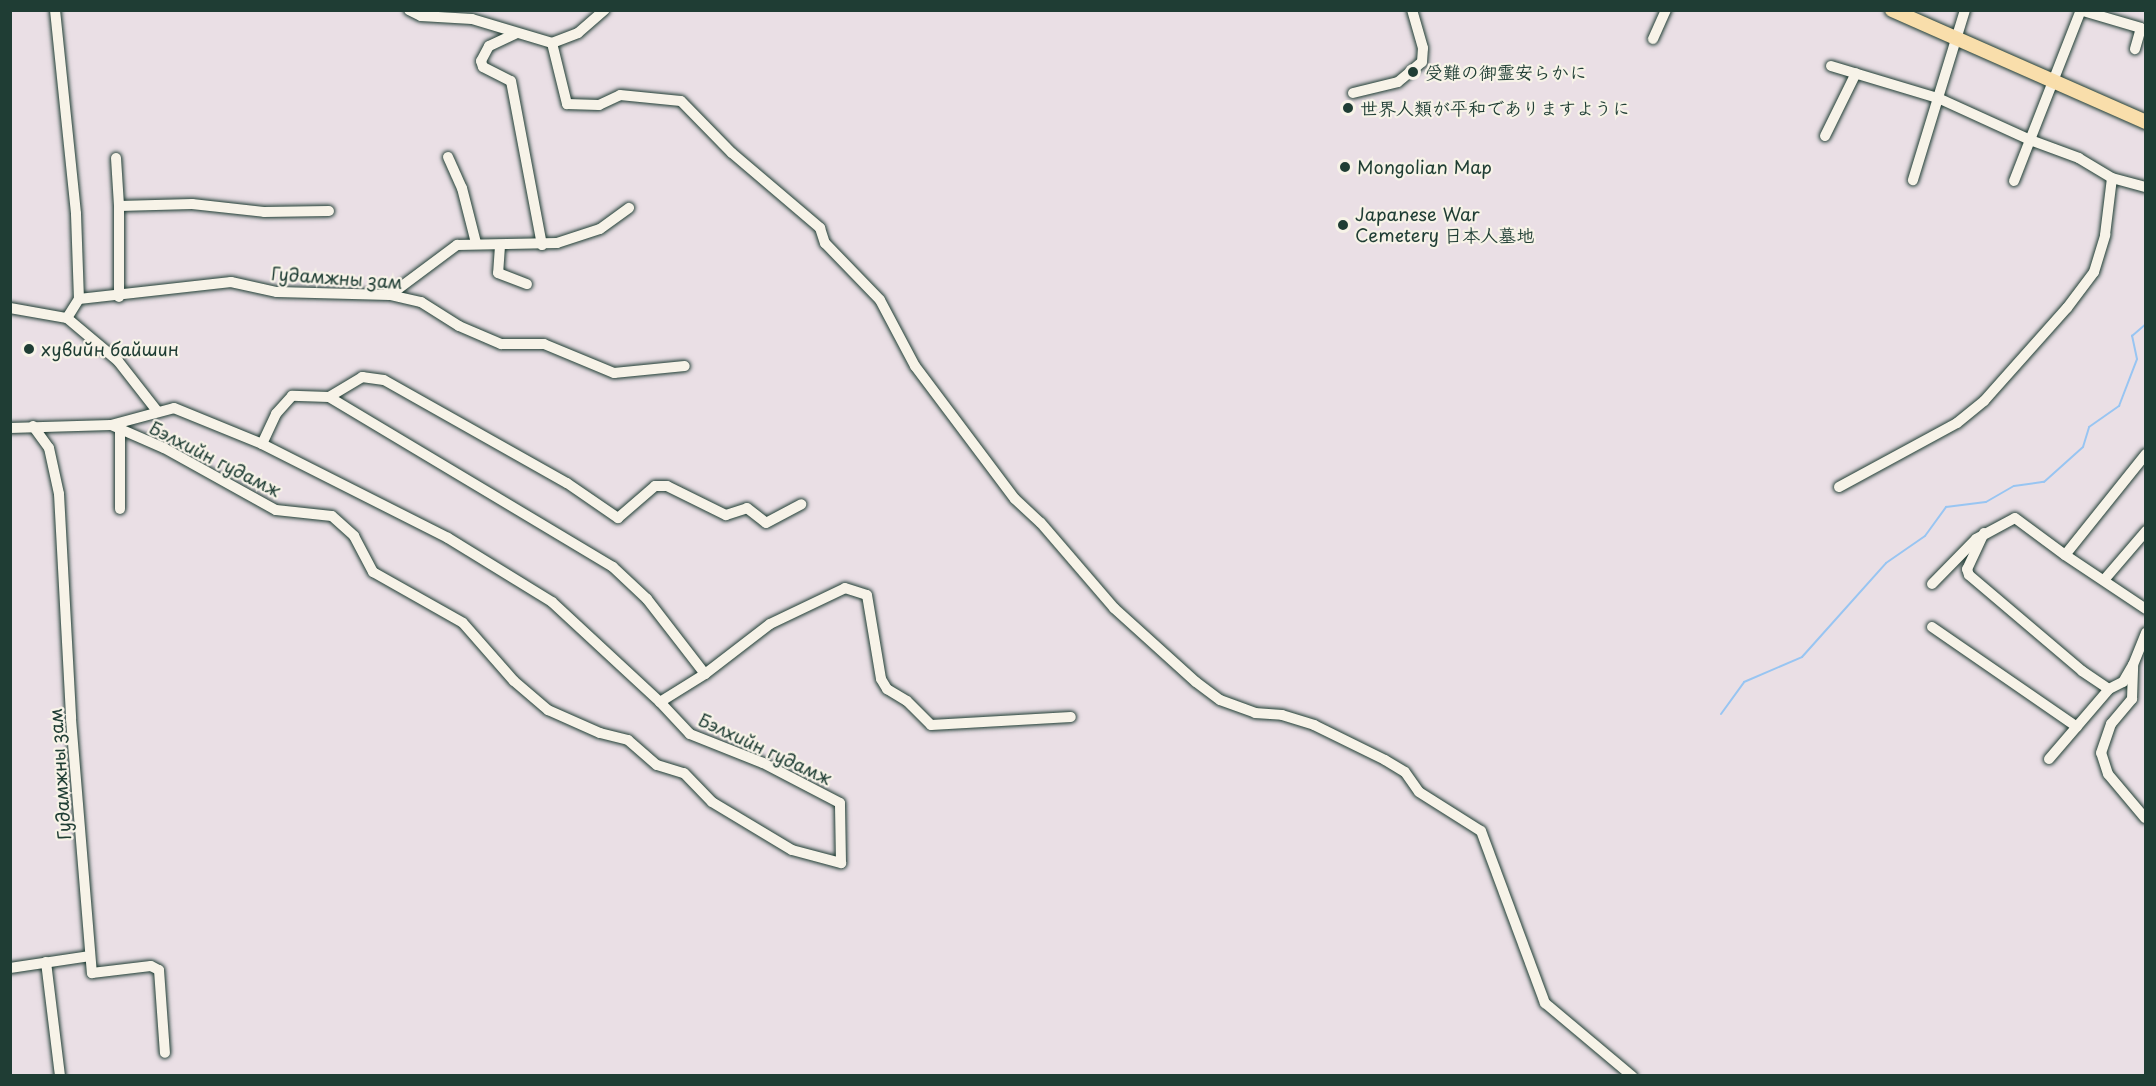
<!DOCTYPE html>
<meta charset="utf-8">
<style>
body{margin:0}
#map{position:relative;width:2156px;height:1086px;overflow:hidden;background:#eadfe5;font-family:"Playpen Sans","LXGW WenKai TC","Klee One",sans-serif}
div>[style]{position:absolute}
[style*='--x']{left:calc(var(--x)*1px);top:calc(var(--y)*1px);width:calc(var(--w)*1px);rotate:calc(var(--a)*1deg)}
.stream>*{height:2px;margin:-1px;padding:0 1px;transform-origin:1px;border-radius:1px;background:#98c5f2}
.roads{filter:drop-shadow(0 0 2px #1f3d34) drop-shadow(0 0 2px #1f3d34)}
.minor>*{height:10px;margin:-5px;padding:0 5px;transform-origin:5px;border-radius:5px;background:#f7f3e8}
.major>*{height:14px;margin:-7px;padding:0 7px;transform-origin:7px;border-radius:7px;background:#f9deab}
.dots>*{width:16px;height:16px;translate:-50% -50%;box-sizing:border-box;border:3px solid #f7f3e8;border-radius:50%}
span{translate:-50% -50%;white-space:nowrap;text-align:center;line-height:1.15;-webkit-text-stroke:4.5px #f7f3e8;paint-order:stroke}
.poi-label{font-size:18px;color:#1f3d34}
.left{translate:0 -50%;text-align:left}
.street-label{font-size:18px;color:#1f3d34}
.frame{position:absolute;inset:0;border:12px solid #1f3d34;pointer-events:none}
</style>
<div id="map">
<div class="stream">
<i style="--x:1721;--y:714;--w:39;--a:-54"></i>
<i style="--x:1744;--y:682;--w:63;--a:-23.3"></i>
<i style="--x:1802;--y:657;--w:126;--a:-48.2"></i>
<i style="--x:1886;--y:563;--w:47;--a:-34.7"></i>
<i style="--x:1925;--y:536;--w:36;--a:-54"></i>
<i style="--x:1946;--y:507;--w:40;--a:-7.1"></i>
<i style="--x:1986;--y:502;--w:32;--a:-30"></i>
<i style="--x:2014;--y:486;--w:30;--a:-8"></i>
<i style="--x:2044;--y:482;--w:52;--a:-41.9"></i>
<i style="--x:2083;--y:447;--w:21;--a:-73"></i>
<i style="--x:2089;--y:427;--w:37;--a:-35"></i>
<i style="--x:2119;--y:406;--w:50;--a:-69"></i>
<i style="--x:2137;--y:359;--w:24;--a:-102"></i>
<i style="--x:2132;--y:336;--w:18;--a:-41"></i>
</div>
<div class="roads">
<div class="minor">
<i style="--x:55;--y:10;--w:205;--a:84.1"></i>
<i style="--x:76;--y:214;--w:85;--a:88"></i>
<i style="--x:409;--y:10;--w:13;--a:27"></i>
<i style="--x:421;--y:16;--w:51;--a:3.4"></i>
<i style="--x:472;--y:19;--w:84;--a:16.7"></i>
<i style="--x:1965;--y:10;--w:92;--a:107.1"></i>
<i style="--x:1938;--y:98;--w:101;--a:24.5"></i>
<i style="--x:2030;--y:140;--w:44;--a:111.3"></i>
<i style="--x:2083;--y:11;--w:60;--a:16.3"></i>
<i style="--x:2141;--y:28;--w:22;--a:106"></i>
<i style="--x:517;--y:33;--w:31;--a:155"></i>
<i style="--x:489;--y:46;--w:17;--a:118"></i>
<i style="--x:481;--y:61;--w:6;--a:72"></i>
<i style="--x:483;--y:67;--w:31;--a:27"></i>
<i style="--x:511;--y:81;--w:167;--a:79.3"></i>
<i style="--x:1653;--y:39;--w:32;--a:-66"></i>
<i style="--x:552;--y:43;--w:63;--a:76.2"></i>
<i style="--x:567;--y:104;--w:32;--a:2"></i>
<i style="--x:599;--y:105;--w:23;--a:-25"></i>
<i style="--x:620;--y:95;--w:61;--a:5.6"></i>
<i style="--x:681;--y:101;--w:73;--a:45.6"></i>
<i style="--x:732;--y:153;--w:116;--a:40.4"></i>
<i style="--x:820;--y:228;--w:16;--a:72"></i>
<i style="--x:825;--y:243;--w:79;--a:46"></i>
<i style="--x:880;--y:300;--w:75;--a:62.1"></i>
<i style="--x:915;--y:366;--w:166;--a:53.1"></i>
<i style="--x:1015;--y:499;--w:35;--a:43"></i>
<i style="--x:1041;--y:523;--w:112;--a:49.3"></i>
<i style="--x:1114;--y:608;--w:110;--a:42.1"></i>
<i style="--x:1196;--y:682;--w:30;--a:37"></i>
<i style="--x:1220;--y:700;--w:37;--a:20"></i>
<i style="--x:1255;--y:713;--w:27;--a:4"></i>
<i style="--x:1282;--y:715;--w:34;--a:17"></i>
<i style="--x:1314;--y:725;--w:79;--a:26.2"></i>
<i style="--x:1385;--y:760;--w:23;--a:31"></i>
<i style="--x:1405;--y:772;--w:24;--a:55"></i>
<i style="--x:1419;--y:792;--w:73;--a:32.2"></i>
<i style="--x:1481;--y:831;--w:184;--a:69.6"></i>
<i style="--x:1545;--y:1003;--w:114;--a:40"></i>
<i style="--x:552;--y:43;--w:28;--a:-21"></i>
<i style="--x:578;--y:33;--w:35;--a:-41"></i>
<i style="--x:1831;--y:66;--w:112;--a:16.7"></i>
<i style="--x:1938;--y:98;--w:86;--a:107"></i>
<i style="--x:1353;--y:93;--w:46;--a:-13.7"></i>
<i style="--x:1398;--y:82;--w:31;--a:-40"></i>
<i style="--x:1422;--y:62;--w:14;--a:-86"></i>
<i style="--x:1423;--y:48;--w:40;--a:-106"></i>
<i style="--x:1825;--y:136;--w:70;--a:-63.8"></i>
<i style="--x:448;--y:157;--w:34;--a:66"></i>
<i style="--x:462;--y:188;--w:57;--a:75.7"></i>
<i style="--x:116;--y:158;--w:48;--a:86.4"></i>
<i style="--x:2112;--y:178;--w:35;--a:15"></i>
<i style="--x:500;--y:246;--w:27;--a:94"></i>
<i style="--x:498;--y:273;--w:31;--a:21"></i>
<i style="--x:390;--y:295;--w:84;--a:-36.7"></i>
<i style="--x:457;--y:245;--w:100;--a:-1.1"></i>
<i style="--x:557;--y:243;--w:45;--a:-18"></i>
<i style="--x:600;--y:229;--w:36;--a:-36"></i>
<i style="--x:119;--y:297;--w:91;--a:-90"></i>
<i style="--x:119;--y:206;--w:73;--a:-1.6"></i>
<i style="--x:192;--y:204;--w:72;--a:6.3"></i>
<i style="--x:264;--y:212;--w:65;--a:-0.9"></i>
<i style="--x:10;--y:308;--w:58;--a:10"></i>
<i style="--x:67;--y:318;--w:22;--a:-58"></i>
<i style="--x:79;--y:299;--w:153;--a:-6.4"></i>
<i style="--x:231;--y:282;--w:47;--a:12.3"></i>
<i style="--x:277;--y:292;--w:113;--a:1.5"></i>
<i style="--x:390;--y:295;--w:32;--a:13"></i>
<i style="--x:421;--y:302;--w:45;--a:32.3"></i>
<i style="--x:459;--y:326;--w:46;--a:23.2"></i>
<i style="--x:501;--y:344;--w:43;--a:0"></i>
<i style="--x:544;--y:344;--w:76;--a:22.5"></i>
<i style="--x:614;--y:373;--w:71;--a:-5.6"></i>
<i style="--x:67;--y:318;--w:67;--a:40.1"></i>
<i style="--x:118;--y:361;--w:63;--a:52"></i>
<i style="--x:329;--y:397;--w:39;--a:-31"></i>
<i style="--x:362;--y:377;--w:22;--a:8"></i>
<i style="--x:384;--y:380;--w:210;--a:29.4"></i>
<i style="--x:567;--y:483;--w:62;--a:34.5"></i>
<i style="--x:618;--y:518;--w:49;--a:-40.9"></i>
<i style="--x:655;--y:486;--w:12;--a:0"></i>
<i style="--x:667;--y:486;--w:66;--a:26.2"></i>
<i style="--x:726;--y:515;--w:22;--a:-18"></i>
<i style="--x:747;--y:508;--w:24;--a:38"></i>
<i style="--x:766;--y:523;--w:40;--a:-28"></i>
<i style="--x:111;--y:425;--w:65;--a:-15.1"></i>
<i style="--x:174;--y:408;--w:95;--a:22.2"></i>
<i style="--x:262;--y:444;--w:208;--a:26.8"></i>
<i style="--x:448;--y:538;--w:122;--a:31.6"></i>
<i style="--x:552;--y:602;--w:147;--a:42.8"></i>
<i style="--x:660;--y:702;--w:53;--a:-31.9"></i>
<i style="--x:705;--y:674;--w:95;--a:-127.7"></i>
<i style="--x:647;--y:599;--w:47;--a:-136.7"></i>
<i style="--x:613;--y:567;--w:331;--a:-149.1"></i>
<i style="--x:329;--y:397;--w:37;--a:-178"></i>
<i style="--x:292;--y:396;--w:24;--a:132"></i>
<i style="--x:276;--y:414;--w:33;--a:115"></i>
<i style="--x:33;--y:426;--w:27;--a:54"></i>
<i style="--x:49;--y:448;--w:47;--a:77.7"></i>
<i style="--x:59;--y:494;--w:225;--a:86.9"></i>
<i style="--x:71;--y:719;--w:255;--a:85.3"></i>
<i style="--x:92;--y:973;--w:59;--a:-6.8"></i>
<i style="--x:151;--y:966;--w:9;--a:27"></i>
<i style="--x:159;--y:970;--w:83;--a:85.9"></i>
<i style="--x:10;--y:428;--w:101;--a:-1.7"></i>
<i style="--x:111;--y:425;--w:58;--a:23.5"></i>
<i style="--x:164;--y:448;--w:128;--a:29"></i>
<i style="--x:276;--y:510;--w:56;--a:6.1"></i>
<i style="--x:332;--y:516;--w:30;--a:42"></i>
<i style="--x:354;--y:536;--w:41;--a:62.2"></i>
<i style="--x:373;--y:572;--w:103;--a:29.5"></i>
<i style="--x:463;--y:623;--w:77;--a:48.7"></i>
<i style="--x:514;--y:681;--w:45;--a:40.5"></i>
<i style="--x:548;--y:710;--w:57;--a:23.9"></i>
<i style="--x:600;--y:733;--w:29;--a:14"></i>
<i style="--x:628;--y:740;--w:38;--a:41"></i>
<i style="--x:657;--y:765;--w:28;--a:17"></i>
<i style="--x:684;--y:773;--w:40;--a:46"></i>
<i style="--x:712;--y:802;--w:93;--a:31"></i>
<i style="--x:792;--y:850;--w:51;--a:14.9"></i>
<i style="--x:841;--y:863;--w:60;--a:-91"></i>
<i style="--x:840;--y:803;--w:87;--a:-152.5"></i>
<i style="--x:763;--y:763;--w:79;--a:-158.3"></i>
<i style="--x:690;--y:734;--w:44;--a:-133.2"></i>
<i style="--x:2146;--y:454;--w:129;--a:128.7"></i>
<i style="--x:2065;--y:555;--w:97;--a:33.7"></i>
<i style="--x:1839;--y:487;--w:134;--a:-28.5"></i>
<i style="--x:1957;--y:423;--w:35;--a:-39"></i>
<i style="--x:1984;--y:401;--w:125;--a:-48.3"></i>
<i style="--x:2067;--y:308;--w:45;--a:-53.1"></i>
<i style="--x:2094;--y:272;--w:39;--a:-73"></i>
<i style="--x:2105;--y:235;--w:57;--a:-83"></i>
<i style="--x:2112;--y:178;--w:39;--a:-149"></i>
<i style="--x:2079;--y:158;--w:52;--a:-159.8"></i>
<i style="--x:2030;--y:140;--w:140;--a:-68.6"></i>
<i style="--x:120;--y:509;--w:78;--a:-90"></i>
<i style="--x:1984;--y:533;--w:40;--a:115"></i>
<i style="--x:1967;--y:569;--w:6;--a:72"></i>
<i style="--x:1969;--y:575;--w:148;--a:40.3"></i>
<i style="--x:2082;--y:671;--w:32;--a:34"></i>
<i style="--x:2109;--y:689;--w:16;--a:-27"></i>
<i style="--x:2123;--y:682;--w:20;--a:-60"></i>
<i style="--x:2104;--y:580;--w:65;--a:-49.4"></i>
<i style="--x:1932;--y:584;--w:63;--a:-45.6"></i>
<i style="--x:1976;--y:539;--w:44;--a:-28.3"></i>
<i style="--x:2015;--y:518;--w:62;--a:36.5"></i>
<i style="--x:1932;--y:627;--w:176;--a:34.6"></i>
<i style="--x:705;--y:674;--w:82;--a:-37.6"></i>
<i style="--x:770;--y:624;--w:83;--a:-25.6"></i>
<i style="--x:845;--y:588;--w:23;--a:18"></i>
<i style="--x:867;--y:595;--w:85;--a:80.5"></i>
<i style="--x:881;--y:679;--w:12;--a:59"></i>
<i style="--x:887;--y:689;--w:23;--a:31"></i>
<i style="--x:907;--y:701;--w:34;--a:45"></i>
<i style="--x:931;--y:725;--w:140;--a:-3.3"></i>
<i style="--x:2049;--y:759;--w:92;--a:-49.4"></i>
<i style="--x:2145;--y:818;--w:57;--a:-130.1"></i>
<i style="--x:2108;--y:774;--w:22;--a:-108"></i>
<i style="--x:2101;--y:753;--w:31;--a:-71"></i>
<i style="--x:2111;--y:724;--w:33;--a:-50"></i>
<i style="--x:2132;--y:699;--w:34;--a:-88"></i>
<i style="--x:2133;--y:665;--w:35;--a:-68"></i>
<i style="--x:46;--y:962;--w:115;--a:83"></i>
<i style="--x:10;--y:968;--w:81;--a:-8.5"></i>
</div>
<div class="major">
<i style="--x:1892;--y:10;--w:278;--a:23.8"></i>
</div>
</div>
<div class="dots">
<i style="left:1413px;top:72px;background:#1f3d34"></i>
<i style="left:1348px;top:108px;background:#1f3d34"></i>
<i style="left:1345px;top:167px;background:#1f3d34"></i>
<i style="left:1343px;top:225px;background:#1f3d34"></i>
<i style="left:29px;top:349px;background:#1f3d34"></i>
</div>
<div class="poi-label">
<span class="left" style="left:1425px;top:72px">受難の御霊安らかに</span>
<span class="left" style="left:1360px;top:108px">世界人類が平和でありますように</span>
<span class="left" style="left:1357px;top:167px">Mongolian Map</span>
<span class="left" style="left:1355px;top:225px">Japanese War<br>Cemetery 日本人墓地</span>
<span class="left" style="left:41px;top:349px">хувийн байшин</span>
</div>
<div class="street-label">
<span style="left:337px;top:278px;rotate:4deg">Гудамжны зам</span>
<span style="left:215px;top:459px;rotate:27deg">Бэлхийн гудамж</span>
<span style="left:765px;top:749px;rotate:25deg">Бэлхийн гудамж</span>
<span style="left:60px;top:774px;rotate:-94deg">Гудамжны зам</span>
</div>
<div class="frame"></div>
</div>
